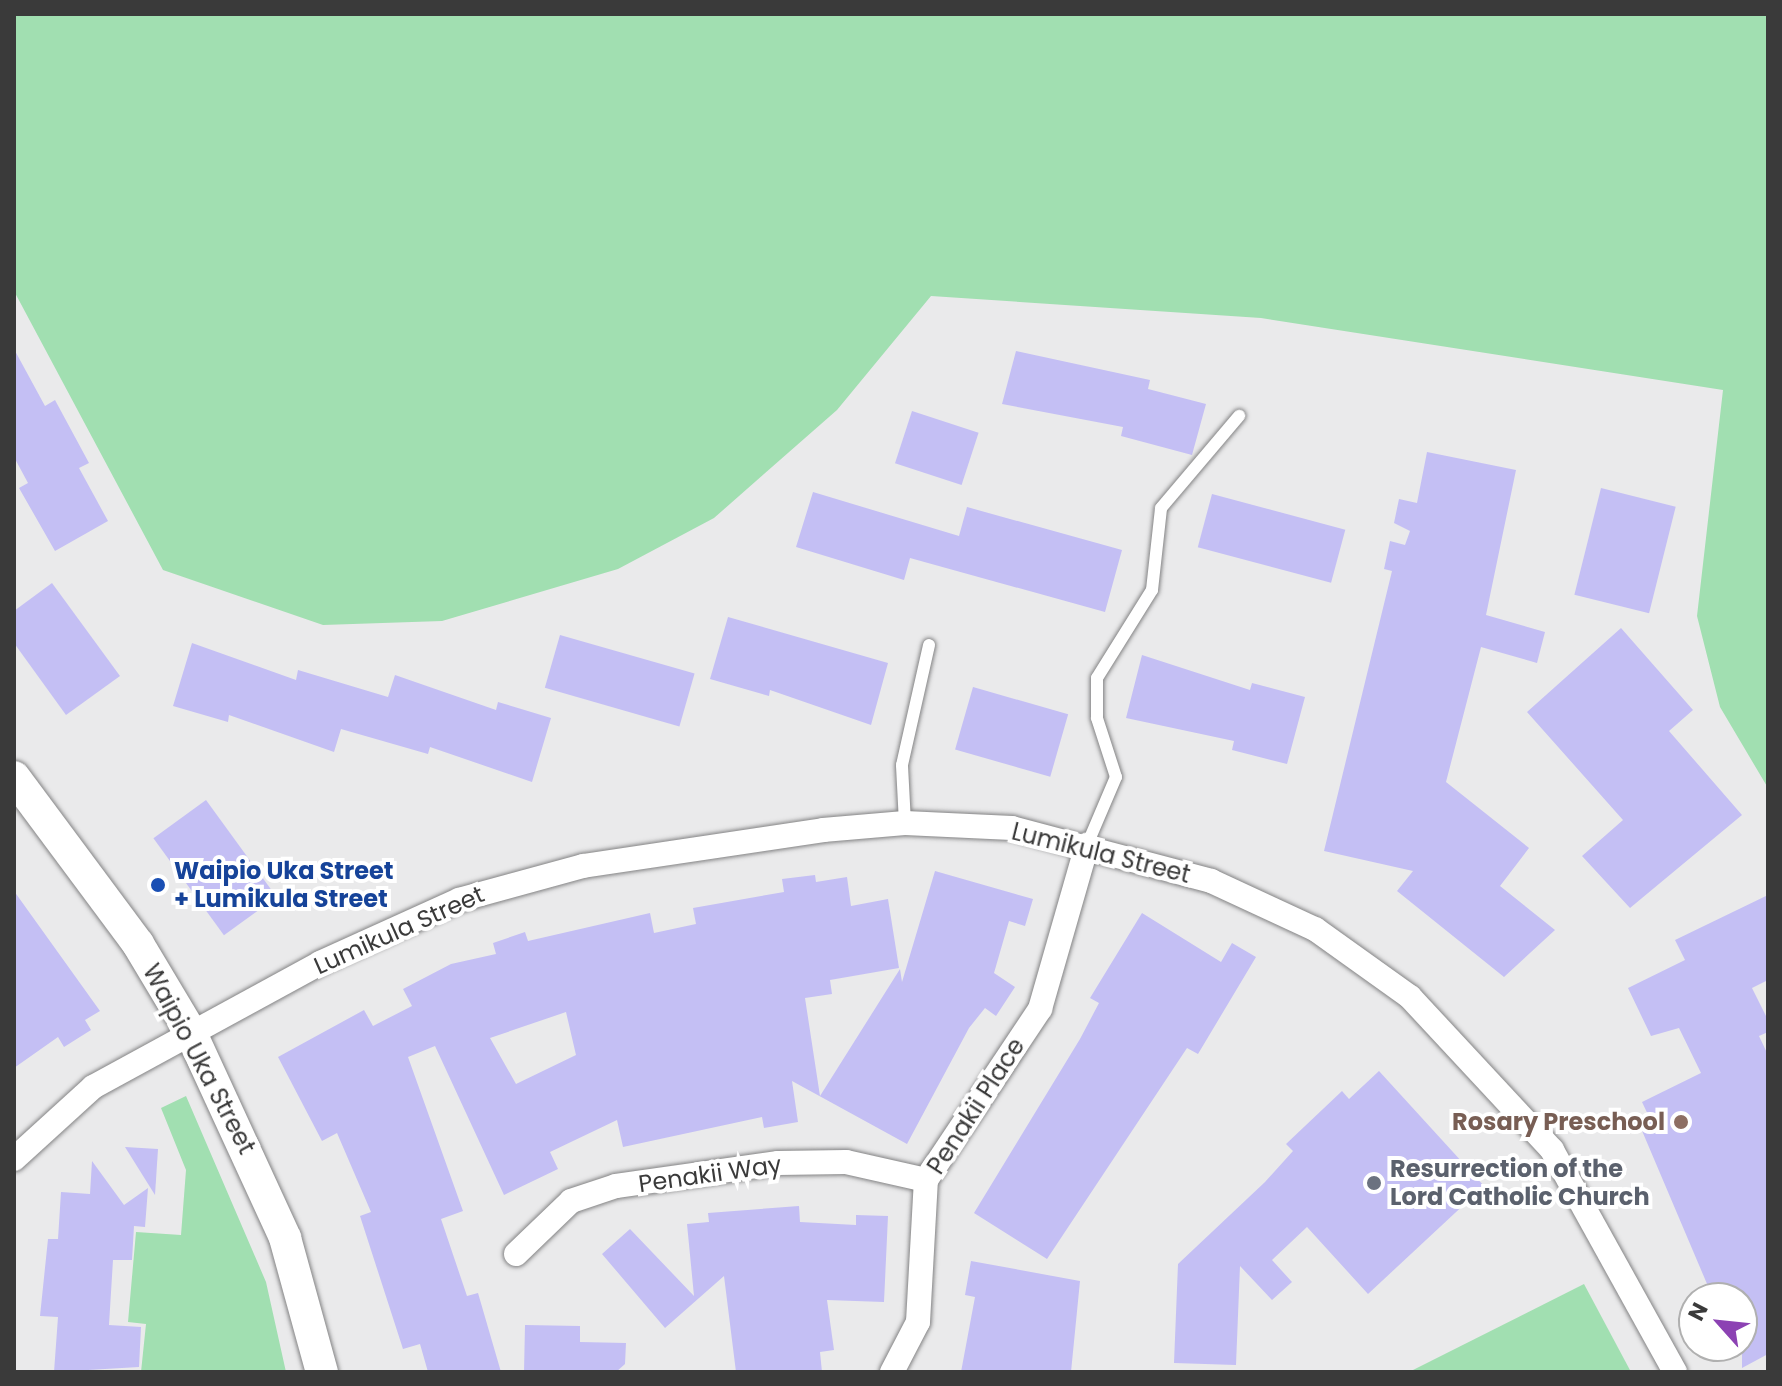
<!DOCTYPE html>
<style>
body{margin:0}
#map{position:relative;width:1782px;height:1386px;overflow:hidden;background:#eaeaeb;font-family:Poppins,sans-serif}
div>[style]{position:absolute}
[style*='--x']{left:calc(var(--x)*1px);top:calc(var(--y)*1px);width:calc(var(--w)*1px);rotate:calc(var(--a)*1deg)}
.green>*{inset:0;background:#a1dfb1}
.building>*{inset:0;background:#c4bff4;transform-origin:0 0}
.roads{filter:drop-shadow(0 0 2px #838384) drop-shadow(0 0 2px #838384)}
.service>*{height:12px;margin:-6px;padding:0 6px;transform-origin:6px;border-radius:6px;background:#fff}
.minor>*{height:24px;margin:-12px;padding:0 12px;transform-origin:12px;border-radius:12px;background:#fff}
.tertiary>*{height:32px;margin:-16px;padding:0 16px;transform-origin:16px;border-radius:16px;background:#fff}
.dots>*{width:22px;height:22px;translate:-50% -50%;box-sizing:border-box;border:4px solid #fff;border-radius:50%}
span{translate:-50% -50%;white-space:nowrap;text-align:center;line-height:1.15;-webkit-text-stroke:8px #fff;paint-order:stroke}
.street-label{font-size:24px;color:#3a3a3a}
.transit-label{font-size:24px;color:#164399;font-weight:700}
.left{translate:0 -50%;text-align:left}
.education-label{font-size:24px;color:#785e54;font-weight:700}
.right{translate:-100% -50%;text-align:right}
.worship-label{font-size:24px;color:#5b616d;font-weight:700}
.frame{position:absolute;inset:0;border:16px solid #3a3a3a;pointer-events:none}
.north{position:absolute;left:1678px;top:1282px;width:80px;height:80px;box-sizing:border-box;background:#fff;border:2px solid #b0b0b0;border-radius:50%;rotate:297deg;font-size:22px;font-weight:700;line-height:32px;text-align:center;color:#3a3a3a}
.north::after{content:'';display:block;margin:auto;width:28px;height:36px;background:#8c42b3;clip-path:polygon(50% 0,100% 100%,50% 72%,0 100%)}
</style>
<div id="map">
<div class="green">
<i style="clip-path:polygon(14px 14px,1768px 14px,1768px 788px,1720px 707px,1697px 616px,1723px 390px,1261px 318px,931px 296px,837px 410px,714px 518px,618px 569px,442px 621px,323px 625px,163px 570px,14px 291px)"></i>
<i style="clip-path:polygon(186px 1096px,266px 1282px,286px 1372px,141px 1372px,146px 1324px,128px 1322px,136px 1232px,181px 1235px,186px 1170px,161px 1108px)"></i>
<i style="clip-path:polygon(1584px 1284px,1631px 1372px,1409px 1372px)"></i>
</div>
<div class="building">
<i style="clip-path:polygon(14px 349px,45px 406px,55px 400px,89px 463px,79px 468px,108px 521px,55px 551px,19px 488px,28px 483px,14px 457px)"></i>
<i style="clip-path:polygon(1016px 351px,1150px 380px,1148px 389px,1206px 404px,1192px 455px,1121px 436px,1123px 427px,1002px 404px)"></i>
<i style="left:912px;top:411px;width:70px;height:55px;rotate:18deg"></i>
<i style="clip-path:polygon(1427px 452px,1516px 470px,1486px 615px,1545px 632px,1537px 663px,1481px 647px,1446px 782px,1529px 848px,1500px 886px,1555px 930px,1504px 977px,1397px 891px,1413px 871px,1324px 851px,1392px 571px,1384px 569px,1390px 541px,1405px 545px,1410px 531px,1394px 523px,1399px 499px,1417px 503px)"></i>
<i style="left:1601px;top:488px;width:77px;height:110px;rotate:14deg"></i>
<i style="clip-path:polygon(813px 492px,959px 536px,967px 507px,1122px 550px,1105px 612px,910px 558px,904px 580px,796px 547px)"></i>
<i style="left:1212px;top:494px;width:138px;height:55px;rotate:15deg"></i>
<i style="clip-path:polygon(52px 583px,120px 676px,66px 715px,14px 643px,14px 611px)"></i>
<i style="clip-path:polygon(728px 617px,888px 663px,871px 725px,770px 690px,769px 696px,710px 679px)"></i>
<i style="clip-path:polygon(1621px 628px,1693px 710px,1669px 731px,1742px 815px,1630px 908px,1582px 856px,1623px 820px,1527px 712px)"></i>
<i style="left:560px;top:635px;width:140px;height:55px;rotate:16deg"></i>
<i style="clip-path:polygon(192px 643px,296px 680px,298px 670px,388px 697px,395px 675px,496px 710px,498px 702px,551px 718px,532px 782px,430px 747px,428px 754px,341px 729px,334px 752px,229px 715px,228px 722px,173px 706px)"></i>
<i style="clip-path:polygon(1142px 655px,1250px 690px,1252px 683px,1305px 697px,1287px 764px,1232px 750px,1234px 741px,1126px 718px)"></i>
<i style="left:973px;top:687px;width:99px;height:65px;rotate:16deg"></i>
<i style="left:206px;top:800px;width:120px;height:65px;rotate:54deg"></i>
<i style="clip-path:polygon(evenodd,935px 871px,1033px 899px,1025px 926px,1009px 921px,994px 973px,1015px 987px,996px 1016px,985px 1008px,969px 1028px,907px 1144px,792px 1081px,798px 1122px,764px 1128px,762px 1117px,623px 1147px,617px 1120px,550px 1152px,558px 1169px,504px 1195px,435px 1046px,408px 1057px,463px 1211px,441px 1219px,467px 1296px,478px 1293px,501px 1372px,428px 1372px,420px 1344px,403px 1349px,360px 1216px,371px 1212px,337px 1133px,322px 1141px,278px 1057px,364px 1010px,373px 1026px,412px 1006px,403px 989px,451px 964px,496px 954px,493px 943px,525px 932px,528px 941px,650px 913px,654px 933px,696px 924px,693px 908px,784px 892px,782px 879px,815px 875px,816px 882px,847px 877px,851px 906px,888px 899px,899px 968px,830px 980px,832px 994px,805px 998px,820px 1096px,900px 969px,902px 982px,935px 871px,566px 1012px,576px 1055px,516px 1084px,490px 1038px,566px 1012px)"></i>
<i style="clip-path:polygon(14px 891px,100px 1011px,85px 1020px,91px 1030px,64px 1047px,58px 1037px,14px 1068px)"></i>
<i style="clip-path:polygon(1768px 895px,1768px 980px,1752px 988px,1768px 1020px,1768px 1032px,1759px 1036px,1768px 1055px,1768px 1354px,1742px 1368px,1742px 1298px,1713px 1298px,1640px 1126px,1651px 1121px,1642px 1102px,1701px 1073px,1679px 1028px,1651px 1036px,1628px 988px,1685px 960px,1675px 940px)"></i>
<i style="clip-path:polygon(1142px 913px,1221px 962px,1232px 943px,1256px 957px,1198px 1054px,1187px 1048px,1047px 1259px,974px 1213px,1080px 1039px,1099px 1003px,1090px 998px)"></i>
<i style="clip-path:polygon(1379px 1071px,1484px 1186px,1368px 1294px,1307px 1227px,1272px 1260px,1292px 1282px,1272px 1300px,1240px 1266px,1236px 1365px,1174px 1363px,1178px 1264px,1265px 1182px,1293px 1151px,1286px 1144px,1342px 1091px,1349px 1099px)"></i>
<i style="clip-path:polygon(125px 1147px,158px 1149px,155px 1195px)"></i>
<i style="clip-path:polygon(92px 1161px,124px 1205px,148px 1188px,145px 1227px,134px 1226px,132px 1260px,113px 1260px,109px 1325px,141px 1327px,139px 1367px,54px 1372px,58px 1317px,40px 1316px,48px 1239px,58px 1239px,61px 1192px,90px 1194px)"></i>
<i style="clip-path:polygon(799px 1206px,800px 1222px,856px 1225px,856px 1215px,888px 1216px,884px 1302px,827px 1300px,834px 1350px,820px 1352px,822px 1372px,736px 1372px,724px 1276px,665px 1328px,602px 1254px,630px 1229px,694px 1296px,687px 1224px,709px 1222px,708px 1213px)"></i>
<i style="clip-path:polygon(971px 1261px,1080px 1281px,1071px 1372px,961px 1372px,975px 1297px,965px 1295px)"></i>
<i style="clip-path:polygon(525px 1325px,580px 1326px,580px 1342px,626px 1343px,625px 1364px,616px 1372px,524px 1372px)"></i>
</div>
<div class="roads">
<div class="service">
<i style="--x:905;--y:823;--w:58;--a:-93"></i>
<i style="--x:902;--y:765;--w:123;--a:-77.3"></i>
<i style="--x:1087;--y:845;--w:74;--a:-66.9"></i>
<i style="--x:1116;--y:777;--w:62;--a:-107.9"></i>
<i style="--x:1097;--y:718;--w:40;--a:-90"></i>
<i style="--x:1097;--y:678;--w:104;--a:-58"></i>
<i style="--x:1152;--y:590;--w:82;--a:-83.7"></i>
<i style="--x:1161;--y:508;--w:121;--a:-49.7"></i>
</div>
<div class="minor">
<i style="--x:14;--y:1159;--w:107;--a:-42.3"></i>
<i style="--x:93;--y:1087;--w:259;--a:-28.6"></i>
<i style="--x:320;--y:963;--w:153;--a:-24.4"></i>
<i style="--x:459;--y:900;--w:129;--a:-15.3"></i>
<i style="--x:583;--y:866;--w:243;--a:-8.5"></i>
<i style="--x:823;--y:830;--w:82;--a:-4.9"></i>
<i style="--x:905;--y:823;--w:107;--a:2.7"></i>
<i style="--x:1012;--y:828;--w:206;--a:14.9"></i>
<i style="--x:1211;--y:881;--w:115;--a:24.8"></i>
<i style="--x:1315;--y:929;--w:117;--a:35.6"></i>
<i style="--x:1410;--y:997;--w:209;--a:47.1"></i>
<i style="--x:1552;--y:1150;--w:254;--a:61"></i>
<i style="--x:516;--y:1254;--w:76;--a:-43.9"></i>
<i style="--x:571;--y:1201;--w:47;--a:-18.4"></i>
<i style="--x:616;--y:1186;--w:164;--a:-8.1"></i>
<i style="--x:778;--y:1163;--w:68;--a:-0.8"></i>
<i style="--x:846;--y:1162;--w:82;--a:12.7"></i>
<i style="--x:892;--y:1372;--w:56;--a:-62.5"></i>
<i style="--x:918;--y:1322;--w:142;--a:-86.8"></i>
<i style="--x:926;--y:1180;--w:206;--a:-56.3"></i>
<i style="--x:1040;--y:1009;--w:171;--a:-74"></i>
</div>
<div class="tertiary">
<i style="--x:14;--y:777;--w:208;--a:53.4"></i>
<i style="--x:138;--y:944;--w:101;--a:59.1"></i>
<i style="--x:190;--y:1031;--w:228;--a:65.3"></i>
<i style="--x:285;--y:1238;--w:139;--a:74.6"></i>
</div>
</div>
<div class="dots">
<i style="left:158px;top:885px;background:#1a4fb4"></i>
<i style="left:1681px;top:1122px;background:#8d6e63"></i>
<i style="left:1374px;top:1183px;background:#6b7280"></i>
</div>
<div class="street-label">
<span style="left:1101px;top:853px;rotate:14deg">Lumikula Street</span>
<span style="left:399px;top:930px;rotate:-24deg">Lumikula Street</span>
<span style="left:199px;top:1059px;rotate:62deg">Waipio Uka Street</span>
<span style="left:976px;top:1106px;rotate:-57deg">Penakii Place</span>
<span style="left:710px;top:1174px;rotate:-8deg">Penakii Way</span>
</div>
<div class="transit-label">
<span class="left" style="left:174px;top:885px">Waipio Uka Street<br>+ Lumikula Street</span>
</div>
<div class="education-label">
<span class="right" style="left:1665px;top:1122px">Rosary Preschool</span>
</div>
<div class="worship-label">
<span class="left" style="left:1390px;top:1183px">Resurrection of the<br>Lord Catholic Church</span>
</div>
<div class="frame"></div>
<div class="north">N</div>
</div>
